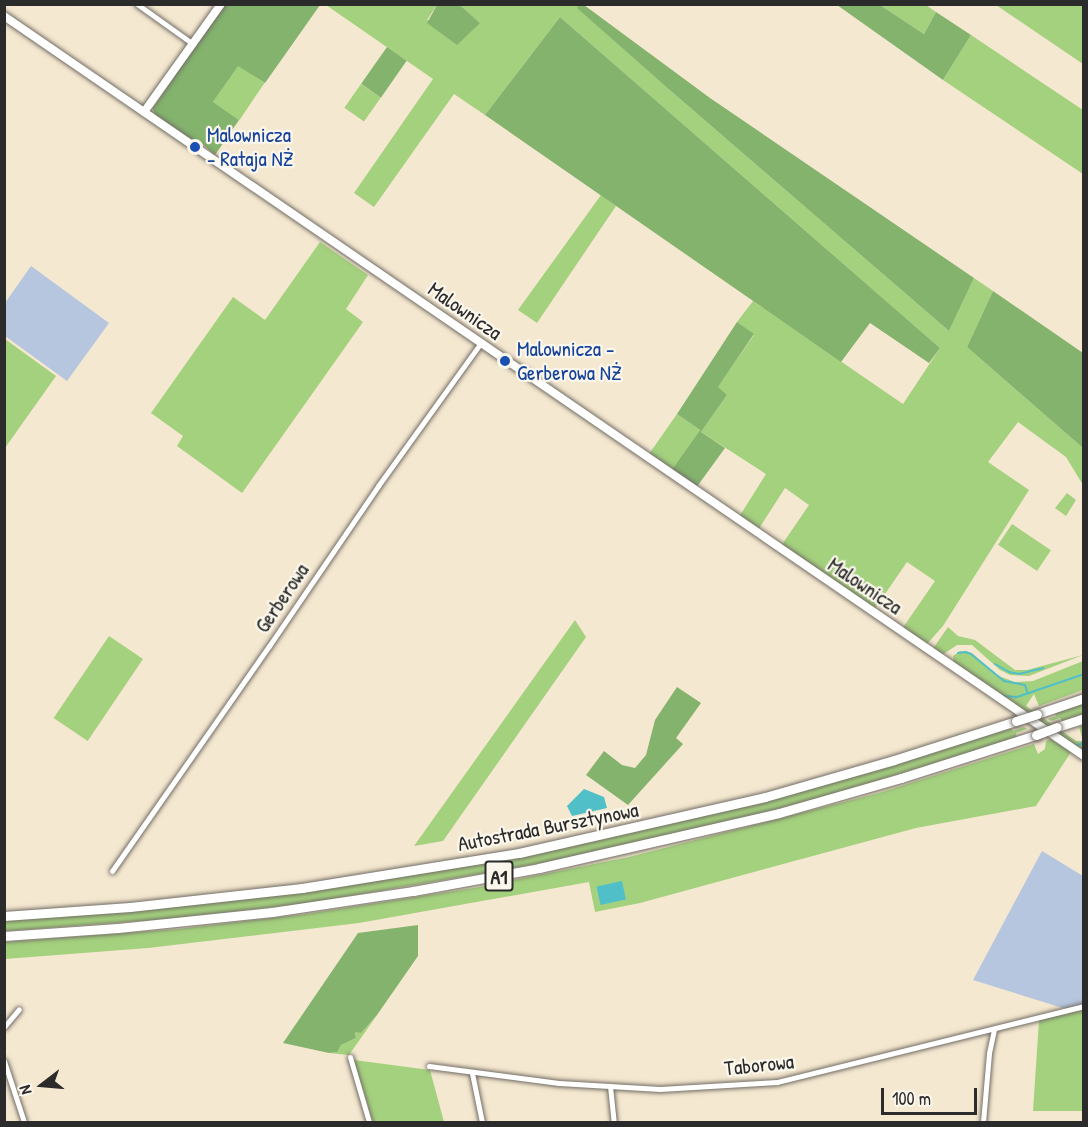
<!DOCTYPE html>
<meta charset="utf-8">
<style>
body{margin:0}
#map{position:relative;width:1088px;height:1127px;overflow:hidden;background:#f5e8d0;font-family:"Patrick Hand",sans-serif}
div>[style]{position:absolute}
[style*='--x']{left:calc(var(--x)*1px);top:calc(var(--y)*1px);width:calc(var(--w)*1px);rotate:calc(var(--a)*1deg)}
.industrial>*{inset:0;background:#b6c6de}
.green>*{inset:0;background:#a4d17e;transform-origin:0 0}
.forest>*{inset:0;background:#83b36d;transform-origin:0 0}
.water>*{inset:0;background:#51bfc8;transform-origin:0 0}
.stream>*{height:2px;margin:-1px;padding:0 1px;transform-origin:1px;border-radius:1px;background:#51bfc8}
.roads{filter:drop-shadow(0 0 2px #726d65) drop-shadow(0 0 2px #726d65)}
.street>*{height:5px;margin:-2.5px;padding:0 2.5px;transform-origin:2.5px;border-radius:2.5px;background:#fff}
.secondary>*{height:8px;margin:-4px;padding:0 4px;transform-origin:4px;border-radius:4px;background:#fff}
.highway>*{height:9px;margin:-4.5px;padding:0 4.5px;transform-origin:4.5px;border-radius:4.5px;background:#fff}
.bridges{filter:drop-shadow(0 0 2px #726d65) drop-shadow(0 0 2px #726d65)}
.highway-bridge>*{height:9px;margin:-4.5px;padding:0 4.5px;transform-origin:4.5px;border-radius:4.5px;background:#fff}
.dots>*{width:16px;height:16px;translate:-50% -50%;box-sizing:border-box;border:3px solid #fbf7ec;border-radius:50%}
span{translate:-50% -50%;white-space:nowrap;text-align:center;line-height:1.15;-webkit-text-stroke:4.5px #fbf7ec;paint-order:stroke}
.shield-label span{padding:2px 4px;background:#fbf7ec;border:2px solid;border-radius:4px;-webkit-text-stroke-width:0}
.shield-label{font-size:20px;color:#2b2b2b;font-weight:700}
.transit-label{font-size:21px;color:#164399}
.left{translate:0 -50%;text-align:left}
.street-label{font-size:21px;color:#2b2b2b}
.frame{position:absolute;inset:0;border:6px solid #2b2b2b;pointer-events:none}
.north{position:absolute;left:12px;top:1055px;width:60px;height:60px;-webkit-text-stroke:4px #fbf7ec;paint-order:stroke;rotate:254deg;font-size:16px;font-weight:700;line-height:24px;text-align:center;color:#2b2b2b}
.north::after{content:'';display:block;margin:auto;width:21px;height:27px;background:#2b2b2b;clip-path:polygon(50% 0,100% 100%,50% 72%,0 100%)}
.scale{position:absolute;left:881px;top:1088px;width:96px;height:27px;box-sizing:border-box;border:3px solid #2b2b2b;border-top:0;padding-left:8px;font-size:18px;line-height:21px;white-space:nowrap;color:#2b2b2b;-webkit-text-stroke:4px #fbf7ec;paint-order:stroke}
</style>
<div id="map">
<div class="industrial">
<i style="clip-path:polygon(31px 266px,109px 323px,67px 381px,5px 336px,5px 303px)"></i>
<i style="clip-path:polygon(1042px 851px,1083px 876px,1083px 1005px,1066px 1009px,973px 980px)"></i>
</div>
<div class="green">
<i style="clip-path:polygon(326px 5px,437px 5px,427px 20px,480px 23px,460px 5px,580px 5px,578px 8px,672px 92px,949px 331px,974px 278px,993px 291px,967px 347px,1083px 448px,1083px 485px,1066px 457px,1018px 422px,988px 462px,1029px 490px,943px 626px,926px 645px,902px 629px,935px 581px,907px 562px,874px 610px,781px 546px,809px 505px,785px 488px,758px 530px,739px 517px,766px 474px,701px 432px,727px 395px,717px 388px,754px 335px,737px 322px,753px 301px,903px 404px,940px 348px,560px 17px,485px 115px,454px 94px,374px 207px,354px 193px,433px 79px)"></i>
<i style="clip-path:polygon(880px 5px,926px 5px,936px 12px,924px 34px)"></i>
<i style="clip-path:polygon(996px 5px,1083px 5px,1083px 64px)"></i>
<i style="clip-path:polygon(971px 35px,1083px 110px,1083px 174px,943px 80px)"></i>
<i style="left:238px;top:65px;width:32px;height:45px;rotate:34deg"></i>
<i style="left:361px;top:84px;width:24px;height:29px;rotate:35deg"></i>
<i style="clip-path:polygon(601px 195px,616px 206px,537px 323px,518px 310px)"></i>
<i style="clip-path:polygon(320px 242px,368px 275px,346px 309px,363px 322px,242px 493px,177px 446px,183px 436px,151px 413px,233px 297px,265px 320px)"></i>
<i style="clip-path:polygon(5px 339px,56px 376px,5px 448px)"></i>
<i style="left:677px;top:414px;width:28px;height:50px;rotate:35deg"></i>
<i style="clip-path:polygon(1067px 493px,1076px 500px,1066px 516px,1055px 508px)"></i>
<i style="left:1012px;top:524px;width:47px;height:25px;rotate:34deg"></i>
<i style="clip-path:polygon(575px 620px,586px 637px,443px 841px,414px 846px)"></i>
<i style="clip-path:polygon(948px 627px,958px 636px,975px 640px,1015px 670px,1027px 670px,1083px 655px,1029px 676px,1010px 675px,1000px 670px,972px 645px,957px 645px,942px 655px,932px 650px)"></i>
<i style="left:109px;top:636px;width:41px;height:99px;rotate:34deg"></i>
<i style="clip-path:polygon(960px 651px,972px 653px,996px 675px,1015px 682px,1033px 681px,1083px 661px,1083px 690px,1039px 706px,1034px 694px,1026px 706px,1076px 741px,1083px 741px,1079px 727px,1083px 726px,1083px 753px,954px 665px,953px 656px)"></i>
<i style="clip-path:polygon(1083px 702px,1083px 714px,1062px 722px,1060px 718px,1051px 721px,1048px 719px,1056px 716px,1055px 712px)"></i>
<i style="clip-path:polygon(1024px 727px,1027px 729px,1016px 733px,1017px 738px,829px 795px,736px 820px,548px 862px,308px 903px,167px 919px,5px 931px,5px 920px,166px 908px,306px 892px,545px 851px,733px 809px,862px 774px,1011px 728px,1013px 731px)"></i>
<i style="clip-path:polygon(1051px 739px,1071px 752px,1036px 806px,916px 828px,640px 903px,595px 912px,589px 882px,359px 923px,148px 948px,5px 959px,5px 942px,178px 929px,306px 914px,480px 887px,629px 857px,879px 793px,1034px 744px,1038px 754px,1045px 749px,1046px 741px)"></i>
<i style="clip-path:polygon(1083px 1010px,1083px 1111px,1033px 1111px,1039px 1020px)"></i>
<i style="clip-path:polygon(377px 1015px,349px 1055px,329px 1053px,336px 1052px,341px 1045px,356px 1038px,355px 1031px,361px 1033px)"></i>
<i style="clip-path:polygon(354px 1060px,430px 1070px,444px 1122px,373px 1122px)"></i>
</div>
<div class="forest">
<i style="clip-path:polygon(580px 4px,584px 5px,710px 98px,974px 278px,949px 331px,672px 92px,577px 8px)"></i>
<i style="clip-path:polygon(224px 5px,320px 5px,265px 83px,238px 66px,213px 102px,239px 120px,215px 155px,198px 140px,194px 143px,155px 116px,153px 108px)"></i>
<i style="clip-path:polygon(437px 5px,460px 5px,480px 23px,457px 45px,427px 23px)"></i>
<i style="clip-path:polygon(837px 5px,880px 5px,924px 34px,936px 12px,971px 35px,943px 80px)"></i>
<i style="clip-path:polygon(560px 17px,940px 348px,929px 363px,870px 323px,841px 362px,485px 115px)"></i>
<i style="left:387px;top:47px;width:24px;height:45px;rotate:35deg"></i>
<i style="clip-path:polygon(993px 291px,1083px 353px,1083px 448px,967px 347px)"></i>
<i style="clip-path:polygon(737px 322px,754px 334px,718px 387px,727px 395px,701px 432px,725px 448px,696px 488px,671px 471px,700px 430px,677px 414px)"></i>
<i style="clip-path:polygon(677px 687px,701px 703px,676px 738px,683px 744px,628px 805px,586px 775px,604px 751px,622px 765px,635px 768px,646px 755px,655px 720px)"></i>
<i style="clip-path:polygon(418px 925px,418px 956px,377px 1015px,361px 1033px,355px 1032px,356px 1038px,341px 1045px,337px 1052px,329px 1053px,283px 1043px,358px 933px)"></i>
</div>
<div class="water">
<i style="clip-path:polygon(584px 789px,604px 797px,607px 808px,572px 816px,567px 806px)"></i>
<i style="left:622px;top:881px;width:19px;height:26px;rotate:78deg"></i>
</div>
<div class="stream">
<i style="--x:958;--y:653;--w:8;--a:-7"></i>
<i style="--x:966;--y:652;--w:5;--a:22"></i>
<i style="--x:971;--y:654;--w:43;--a:39.3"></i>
<i style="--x:1004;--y:681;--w:21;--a:11"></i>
<i style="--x:1025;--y:685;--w:9;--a:72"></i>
<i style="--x:995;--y:664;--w:16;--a:30"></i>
<i style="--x:1009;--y:672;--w:10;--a:11"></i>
<i style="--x:1019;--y:674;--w:25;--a:-14"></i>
<i style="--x:1004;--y:696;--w:13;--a:4"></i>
<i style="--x:1017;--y:697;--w:71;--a:-18.9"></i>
<i style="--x:1077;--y:745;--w:7;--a:-16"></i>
</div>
<div class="roads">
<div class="street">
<i style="--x:137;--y:4;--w:69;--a:35.5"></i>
<i style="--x:112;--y:871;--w:274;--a:-55.1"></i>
<i style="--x:269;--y:646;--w:194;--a:-55.7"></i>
<i style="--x:378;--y:486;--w:175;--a:-54.3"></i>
<i style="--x:4;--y:1027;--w:23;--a:-50"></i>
<i style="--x:350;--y:1057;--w:68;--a:73.7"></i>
<i style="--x:4;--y:1061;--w:64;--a:71.8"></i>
<i style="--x:429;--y:1066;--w:131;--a:7.5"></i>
<i style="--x:559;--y:1083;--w:101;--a:3.4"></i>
<i style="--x:660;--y:1089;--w:117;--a:-3.4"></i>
<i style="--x:777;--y:1082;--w:316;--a:-13.9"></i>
<i style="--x:472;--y:1073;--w:50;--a:78.5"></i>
<i style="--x:610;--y:1086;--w:36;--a:84"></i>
<i style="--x:983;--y:1122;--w:69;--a:-85"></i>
<i style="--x:989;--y:1053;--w:24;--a:-78"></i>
</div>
<div class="secondary">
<i style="--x:4;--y:16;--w:1309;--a:34.42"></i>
<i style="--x:144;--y:112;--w:133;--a:-54.5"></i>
</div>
<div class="highway">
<i style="--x:1037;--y:714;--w:50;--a:-18.8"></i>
<i style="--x:1057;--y:727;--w:28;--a:-18"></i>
<i style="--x:4;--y:916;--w:126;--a:-4.1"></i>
<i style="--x:130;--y:907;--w:173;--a:-6.3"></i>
<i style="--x:302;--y:888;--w:220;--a:-9.2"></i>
<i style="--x:519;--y:853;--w:252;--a:-12.8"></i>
<i style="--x:765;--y:797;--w:134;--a:-16"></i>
<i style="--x:894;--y:760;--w:128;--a:-17.7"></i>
<i style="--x:4;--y:936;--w:114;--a:-4"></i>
<i style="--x:118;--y:928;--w:155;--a:-5.9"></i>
<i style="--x:272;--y:912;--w:143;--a:-8.5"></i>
<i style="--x:413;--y:891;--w:128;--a:-10.3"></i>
<i style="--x:539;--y:868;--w:246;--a:-12.9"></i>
<i style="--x:779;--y:813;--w:127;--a:-16"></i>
<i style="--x:901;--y:778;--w:142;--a:-17.7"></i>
</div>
</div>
<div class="bridges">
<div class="highway-bridge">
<i style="--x:1016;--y:721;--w:22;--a:-18"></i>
<i style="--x:1036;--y:735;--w:22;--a:-21"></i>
</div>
</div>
<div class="dots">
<i style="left:195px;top:147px;background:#1a4fb4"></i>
<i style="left:505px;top:361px;background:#1a4fb4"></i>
</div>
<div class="shield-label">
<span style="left:499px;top:876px">A1</span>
</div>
<div class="transit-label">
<span class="left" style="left:207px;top:147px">Malownicza<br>- Rataja NŻ</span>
<span class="left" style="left:517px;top:361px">Malownicza -<br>Gerberowa NŻ</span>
</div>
<div class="street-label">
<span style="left:465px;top:311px;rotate:35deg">Malownicza</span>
<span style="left:865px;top:586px;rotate:34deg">Malownicza</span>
<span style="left:282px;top:598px;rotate:-56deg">Gerberowa</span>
<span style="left:548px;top:827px;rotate:-11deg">Autostrada Bursztynowa</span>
<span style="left:759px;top:1065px;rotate:-6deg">Taborowa</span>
</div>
<div class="frame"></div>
<div class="north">N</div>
<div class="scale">100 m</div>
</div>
